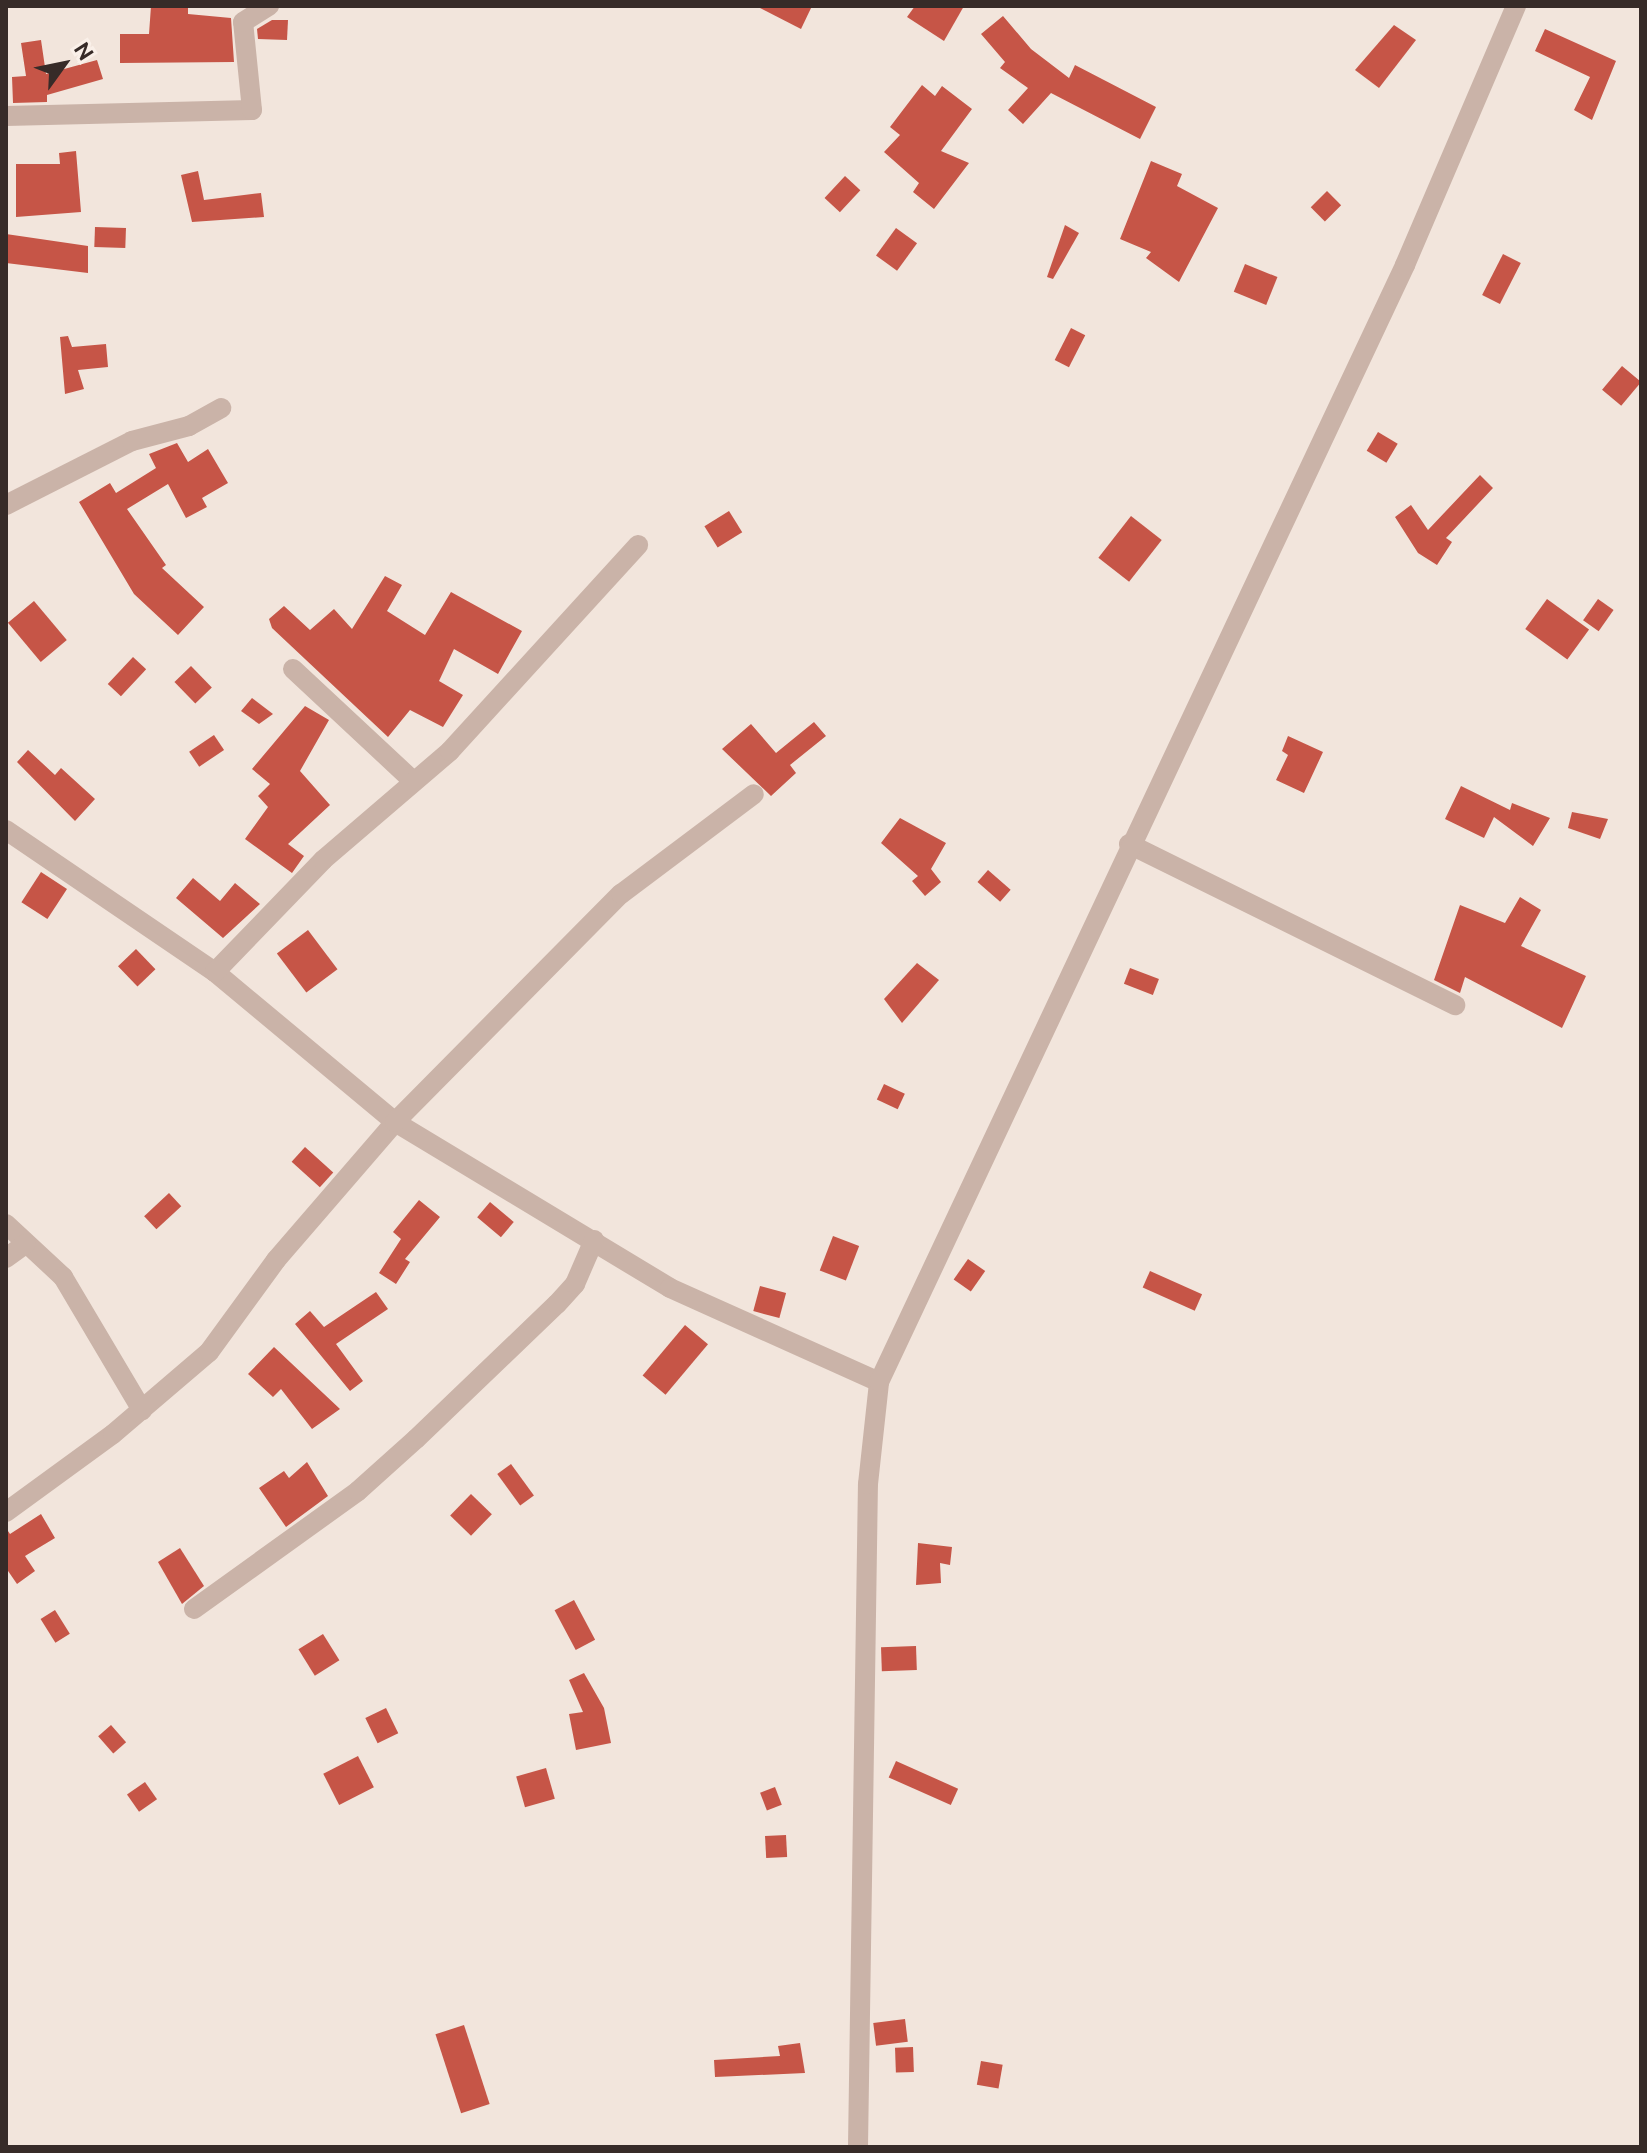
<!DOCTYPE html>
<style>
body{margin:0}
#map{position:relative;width:1647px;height:2153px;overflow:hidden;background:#f2e5dc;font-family:Ubuntu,sans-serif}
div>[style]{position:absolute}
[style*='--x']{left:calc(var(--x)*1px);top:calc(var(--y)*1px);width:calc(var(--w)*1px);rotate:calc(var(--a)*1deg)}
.building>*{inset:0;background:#c65547;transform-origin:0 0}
.minor>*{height:20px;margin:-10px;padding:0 10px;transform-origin:10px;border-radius:10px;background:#cab3a8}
span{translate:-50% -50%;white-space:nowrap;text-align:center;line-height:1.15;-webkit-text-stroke:8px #faf0e9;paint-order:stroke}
.frame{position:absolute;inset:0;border:8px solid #372b28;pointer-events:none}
.north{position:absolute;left:24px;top:24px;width:80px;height:80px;-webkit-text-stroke:6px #faf0e9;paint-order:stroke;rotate:57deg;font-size:22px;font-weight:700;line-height:32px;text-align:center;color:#372b28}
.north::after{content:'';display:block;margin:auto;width:28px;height:36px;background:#372b28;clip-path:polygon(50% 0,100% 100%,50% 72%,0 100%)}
</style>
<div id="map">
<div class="building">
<i style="clip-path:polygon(151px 6px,188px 6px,188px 14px,231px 18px,234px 62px,120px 63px,120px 34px,149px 34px)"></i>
<i style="clip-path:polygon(756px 6px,812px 6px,801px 29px)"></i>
<i style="clip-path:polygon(915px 6px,964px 6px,944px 41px,907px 17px)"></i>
<i style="clip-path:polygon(1003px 16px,1031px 49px,1069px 78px,1075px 65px,1156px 107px,1140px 139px,1051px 93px,1023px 124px,1008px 110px,1028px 88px,1000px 68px,1005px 62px,981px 34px)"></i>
<i style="clip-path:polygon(272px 20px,288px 20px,287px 40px,258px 39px,257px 29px)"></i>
<i style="clip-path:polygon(1394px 25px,1416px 40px,1379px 88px,1355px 70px)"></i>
<i style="clip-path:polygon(1545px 29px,1616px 61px,1592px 120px,1574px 110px,1590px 77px,1535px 51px)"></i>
<i style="clip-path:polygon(41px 40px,46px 74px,97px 60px,103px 79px,47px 95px,47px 102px,13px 103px,12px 77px,26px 76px,21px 43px)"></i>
<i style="clip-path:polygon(922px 85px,935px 96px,942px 86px,972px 109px,941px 151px,969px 163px,934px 209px,913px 192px,919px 183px,884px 152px,900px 135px,890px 127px)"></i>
<i style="clip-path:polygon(76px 151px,81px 212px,16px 217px,16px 164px,60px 164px,59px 153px)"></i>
<i style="clip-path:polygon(1151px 161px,1182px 174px,1177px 186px,1218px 208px,1179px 282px,1146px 258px,1151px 252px,1120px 239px)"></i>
<i style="clip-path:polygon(198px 171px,204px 200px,261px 193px,264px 217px,192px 222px,181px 175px)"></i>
<i style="left:845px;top:176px;width:21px;height:30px;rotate:43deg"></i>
<i style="left:1327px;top:191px;width:20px;height:23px;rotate:45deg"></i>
<i style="clip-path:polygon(1065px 225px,1079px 233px,1053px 279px,1047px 277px)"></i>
<i style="left:95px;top:227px;width:31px;height:20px;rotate:2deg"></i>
<i style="left:896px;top:228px;width:26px;height:34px;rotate:36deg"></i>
<i style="clip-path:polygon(6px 234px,88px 246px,88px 273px,6px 263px)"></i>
<i style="left:1503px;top:254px;width:20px;height:46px;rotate:27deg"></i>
<i style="left:1245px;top:264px;width:35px;height:30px;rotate:22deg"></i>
<i style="left:1071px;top:328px;width:16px;height:36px;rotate:27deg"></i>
<i style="clip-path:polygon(68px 336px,72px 347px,106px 344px,108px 367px,78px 370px,84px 389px,65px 394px,60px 337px)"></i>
<i style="left:1622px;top:366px;width:25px;height:31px;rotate:40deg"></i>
<i style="left:1378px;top:432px;width:23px;height:22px;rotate:31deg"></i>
<i style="clip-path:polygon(177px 443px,188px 462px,208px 449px,228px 483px,202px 498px,207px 507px,186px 518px,168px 484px,127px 509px,166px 565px,162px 568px,204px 607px,178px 635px,134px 594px,79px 502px,110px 483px,116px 493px,156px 468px,149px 454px)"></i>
<i style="clip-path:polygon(1480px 475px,1493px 488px,1446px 538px,1452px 542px,1437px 565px,1418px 553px,1395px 517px,1411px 505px,1428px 530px)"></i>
<i style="left:729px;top:511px;width:25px;height:29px;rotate:58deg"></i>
<i style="left:1131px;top:516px;width:39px;height:53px;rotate:38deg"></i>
<i style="clip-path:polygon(385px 576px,402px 585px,387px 611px,425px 635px,451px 592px,522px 631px,498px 674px,454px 649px,439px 681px,463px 695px,443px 727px,410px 710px,388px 737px,272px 628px,269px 619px,284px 606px,310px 630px,334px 609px,352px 629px)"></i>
<i style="left:1547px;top:599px;width:52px;height:37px;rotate:36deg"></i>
<i style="left:1598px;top:599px;width:19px;height:26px;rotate:35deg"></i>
<i style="left:34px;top:601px;width:51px;height:34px;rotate:50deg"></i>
<i style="left:133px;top:657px;width:18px;height:37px;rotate:43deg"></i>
<i style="left:191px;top:666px;width:30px;height:23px;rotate:46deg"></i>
<i style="clip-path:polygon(252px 698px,273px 714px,259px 724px,241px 711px)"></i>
<i style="clip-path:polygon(305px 706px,329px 720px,300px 771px,330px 805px,288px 844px,304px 856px,292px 873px,245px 839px,268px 807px,258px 796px,270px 784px,252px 769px)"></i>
<i style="clip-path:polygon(814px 722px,826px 736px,790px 765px,796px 773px,771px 796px,722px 749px,751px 724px,776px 753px)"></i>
<i style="left:214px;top:735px;width:18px;height:30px;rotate:56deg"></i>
<i style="clip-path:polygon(1288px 736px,1323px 752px,1304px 793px,1276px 780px,1288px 755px,1282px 751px)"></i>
<i style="clip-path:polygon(28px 750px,55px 775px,61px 768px,95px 799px,75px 821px,17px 762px)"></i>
<i style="clip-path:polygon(1461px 786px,1510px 810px,1512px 803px,1550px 818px,1533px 846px,1494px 817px,1484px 838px,1445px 819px)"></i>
<i style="clip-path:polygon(1572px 812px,1608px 819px,1600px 839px,1568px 828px)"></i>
<i style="clip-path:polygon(900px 818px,946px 843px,931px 869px,941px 882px,925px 896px,912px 881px,918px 876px,881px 843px)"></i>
<i style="left:988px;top:870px;width:30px;height:16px;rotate:41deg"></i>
<i style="left:41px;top:872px;width:31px;height:36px;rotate:33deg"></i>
<i style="clip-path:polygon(193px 878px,220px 901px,235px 883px,260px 904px,223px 938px,176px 898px)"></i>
<i style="clip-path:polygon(1520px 897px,1541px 910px,1521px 946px,1586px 976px,1562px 1028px,1465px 977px,1460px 993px,1434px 980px,1460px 905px,1505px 923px)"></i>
<i style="left:308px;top:930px;width:49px;height:39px;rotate:53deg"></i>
<i style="left:136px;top:949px;width:28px;height:25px;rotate:46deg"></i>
<i style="clip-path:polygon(917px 963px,939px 980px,902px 1023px,884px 999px)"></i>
<i style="left:1130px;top:968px;width:31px;height:17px;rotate:21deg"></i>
<i style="left:884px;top:1084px;width:23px;height:17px;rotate:25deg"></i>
<i style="left:305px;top:1147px;width:38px;height:20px;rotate:42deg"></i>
<i style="left:169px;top:1193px;width:18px;height:34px;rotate:47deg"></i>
<i style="clip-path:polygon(419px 1200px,440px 1217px,405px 1259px,410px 1262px,396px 1284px,379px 1273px,401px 1239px,393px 1232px)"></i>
<i style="left:490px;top:1202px;width:31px;height:20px;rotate:40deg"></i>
<i style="left:833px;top:1236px;width:28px;height:37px;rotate:21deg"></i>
<i style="left:968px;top:1259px;width:21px;height:25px;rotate:35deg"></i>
<i style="left:1150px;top:1271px;width:57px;height:18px;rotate:24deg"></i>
<i style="left:760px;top:1286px;width:27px;height:26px;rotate:15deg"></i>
<i style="clip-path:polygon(376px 1292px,388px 1309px,336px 1344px,363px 1381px,350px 1391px,295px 1324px,310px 1311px,324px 1327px)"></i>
<i style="left:685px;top:1325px;width:30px;height:66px;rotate:40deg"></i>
<i style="clip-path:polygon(274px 1347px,340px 1409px,312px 1429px,281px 1389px,273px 1397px,248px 1374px)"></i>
<i style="clip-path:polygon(307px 1462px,328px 1496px,286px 1527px,259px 1488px,284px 1471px,289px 1478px)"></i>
<i style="left:511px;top:1464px;width:39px;height:17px;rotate:54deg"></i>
<i style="left:471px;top:1494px;width:29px;height:30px;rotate:44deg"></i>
<i style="clip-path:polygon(41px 1514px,55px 1538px,25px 1556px,35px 1571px,17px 1584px,6px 1568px,6px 1528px,10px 1534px)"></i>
<i style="clip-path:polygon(918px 1543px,952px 1547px,950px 1565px,940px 1563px,941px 1583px,916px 1585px)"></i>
<i style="clip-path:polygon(180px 1548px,204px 1586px,182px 1604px,158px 1562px)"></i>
<i style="left:574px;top:1600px;width:45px;height:22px;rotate:62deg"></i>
<i style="left:55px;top:1610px;width:28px;height:17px;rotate:58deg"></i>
<i style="left:323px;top:1634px;width:31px;height:29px;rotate:58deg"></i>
<i style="left:916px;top:1646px;width:24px;height:35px;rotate:88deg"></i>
<i style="clip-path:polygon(584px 1673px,604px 1708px,611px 1743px,576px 1750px,569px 1714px,583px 1712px,569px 1680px)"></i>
<i style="left:386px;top:1708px;width:28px;height:23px;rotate:64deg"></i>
<i style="left:111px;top:1725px;width:23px;height:17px;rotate:49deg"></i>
<i style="left:358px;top:1756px;width:35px;height:39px;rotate:63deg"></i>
<i style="left:896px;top:1761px;width:68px;height:18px;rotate:24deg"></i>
<i style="left:546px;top:1768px;width:32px;height:31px;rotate:74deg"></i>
<i style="left:145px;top:1782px;width:21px;height:22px;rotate:55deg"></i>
<i style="left:775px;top:1787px;width:19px;height:16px;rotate:69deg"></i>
<i style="left:786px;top:1835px;width:22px;height:21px;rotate:87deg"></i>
<i style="left:905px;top:2019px;width:23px;height:32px;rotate:83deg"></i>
<i style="left:464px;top:2025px;width:83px;height:30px;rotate:72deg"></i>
<i style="clip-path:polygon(800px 2043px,805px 2073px,715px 2077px,714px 2060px,780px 2056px,778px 2046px)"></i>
<i style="left:913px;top:2047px;width:25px;height:18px;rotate:88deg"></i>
<i style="left:981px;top:2061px;width:22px;height:24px;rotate:10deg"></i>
</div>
<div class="minor">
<i style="--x:6;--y:116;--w:246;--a:-1.4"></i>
<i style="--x:252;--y:110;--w:88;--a:-95.8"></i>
<i style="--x:243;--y:22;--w:31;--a:-32"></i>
<i style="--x:6;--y:505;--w:141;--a:-26.9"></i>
<i style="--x:132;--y:441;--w:59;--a:-14.7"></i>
<i style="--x:189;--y:426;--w:37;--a:-29"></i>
<i style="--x:293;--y:669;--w:164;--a:43"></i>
<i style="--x:6;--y:830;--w:253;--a:34.2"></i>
<i style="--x:215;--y:972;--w:234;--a:39.8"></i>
<i style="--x:395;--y:1122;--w:321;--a:31.1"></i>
<i style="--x:670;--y:1288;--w:229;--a:24.2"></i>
<i style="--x:1129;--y:844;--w:364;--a:26.3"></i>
<i style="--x:215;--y:972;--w:156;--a:-46"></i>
<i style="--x:323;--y:860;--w:167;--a:-40.6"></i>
<i style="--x:450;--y:751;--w:279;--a:-47.6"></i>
<i style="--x:6;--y:1224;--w:78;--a:42.9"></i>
<i style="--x:63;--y:1277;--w:155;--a:59.3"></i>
<i style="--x:6;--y:1258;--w:24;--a:-36"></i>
<i style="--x:6;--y:1512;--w:132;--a:-36.1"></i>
<i style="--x:113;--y:1434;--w:126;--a:-40.5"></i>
<i style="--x:209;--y:1352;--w:114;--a:-53.9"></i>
<i style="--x:276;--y:1260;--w:182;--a:-49.2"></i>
<i style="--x:395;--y:1122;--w:321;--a:-45.3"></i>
<i style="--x:621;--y:894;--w:166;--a:-36.9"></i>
<i style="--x:194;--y:1609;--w:202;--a:-35.7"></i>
<i style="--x:358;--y:1491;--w:78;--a:-41.9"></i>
<i style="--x:416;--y:1439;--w:195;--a:-43.8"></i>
<i style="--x:557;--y:1304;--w:27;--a:-48"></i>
<i style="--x:575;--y:1284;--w:48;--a:-66.6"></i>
<i style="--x:858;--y:2147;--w:663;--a:-89.14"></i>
<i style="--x:868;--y:1484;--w:103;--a:-83.8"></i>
<i style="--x:879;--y:1382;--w:1235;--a:-64.78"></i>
<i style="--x:1405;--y:265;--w:282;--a:-66.8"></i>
</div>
<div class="frame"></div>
<div class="north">N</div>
</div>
